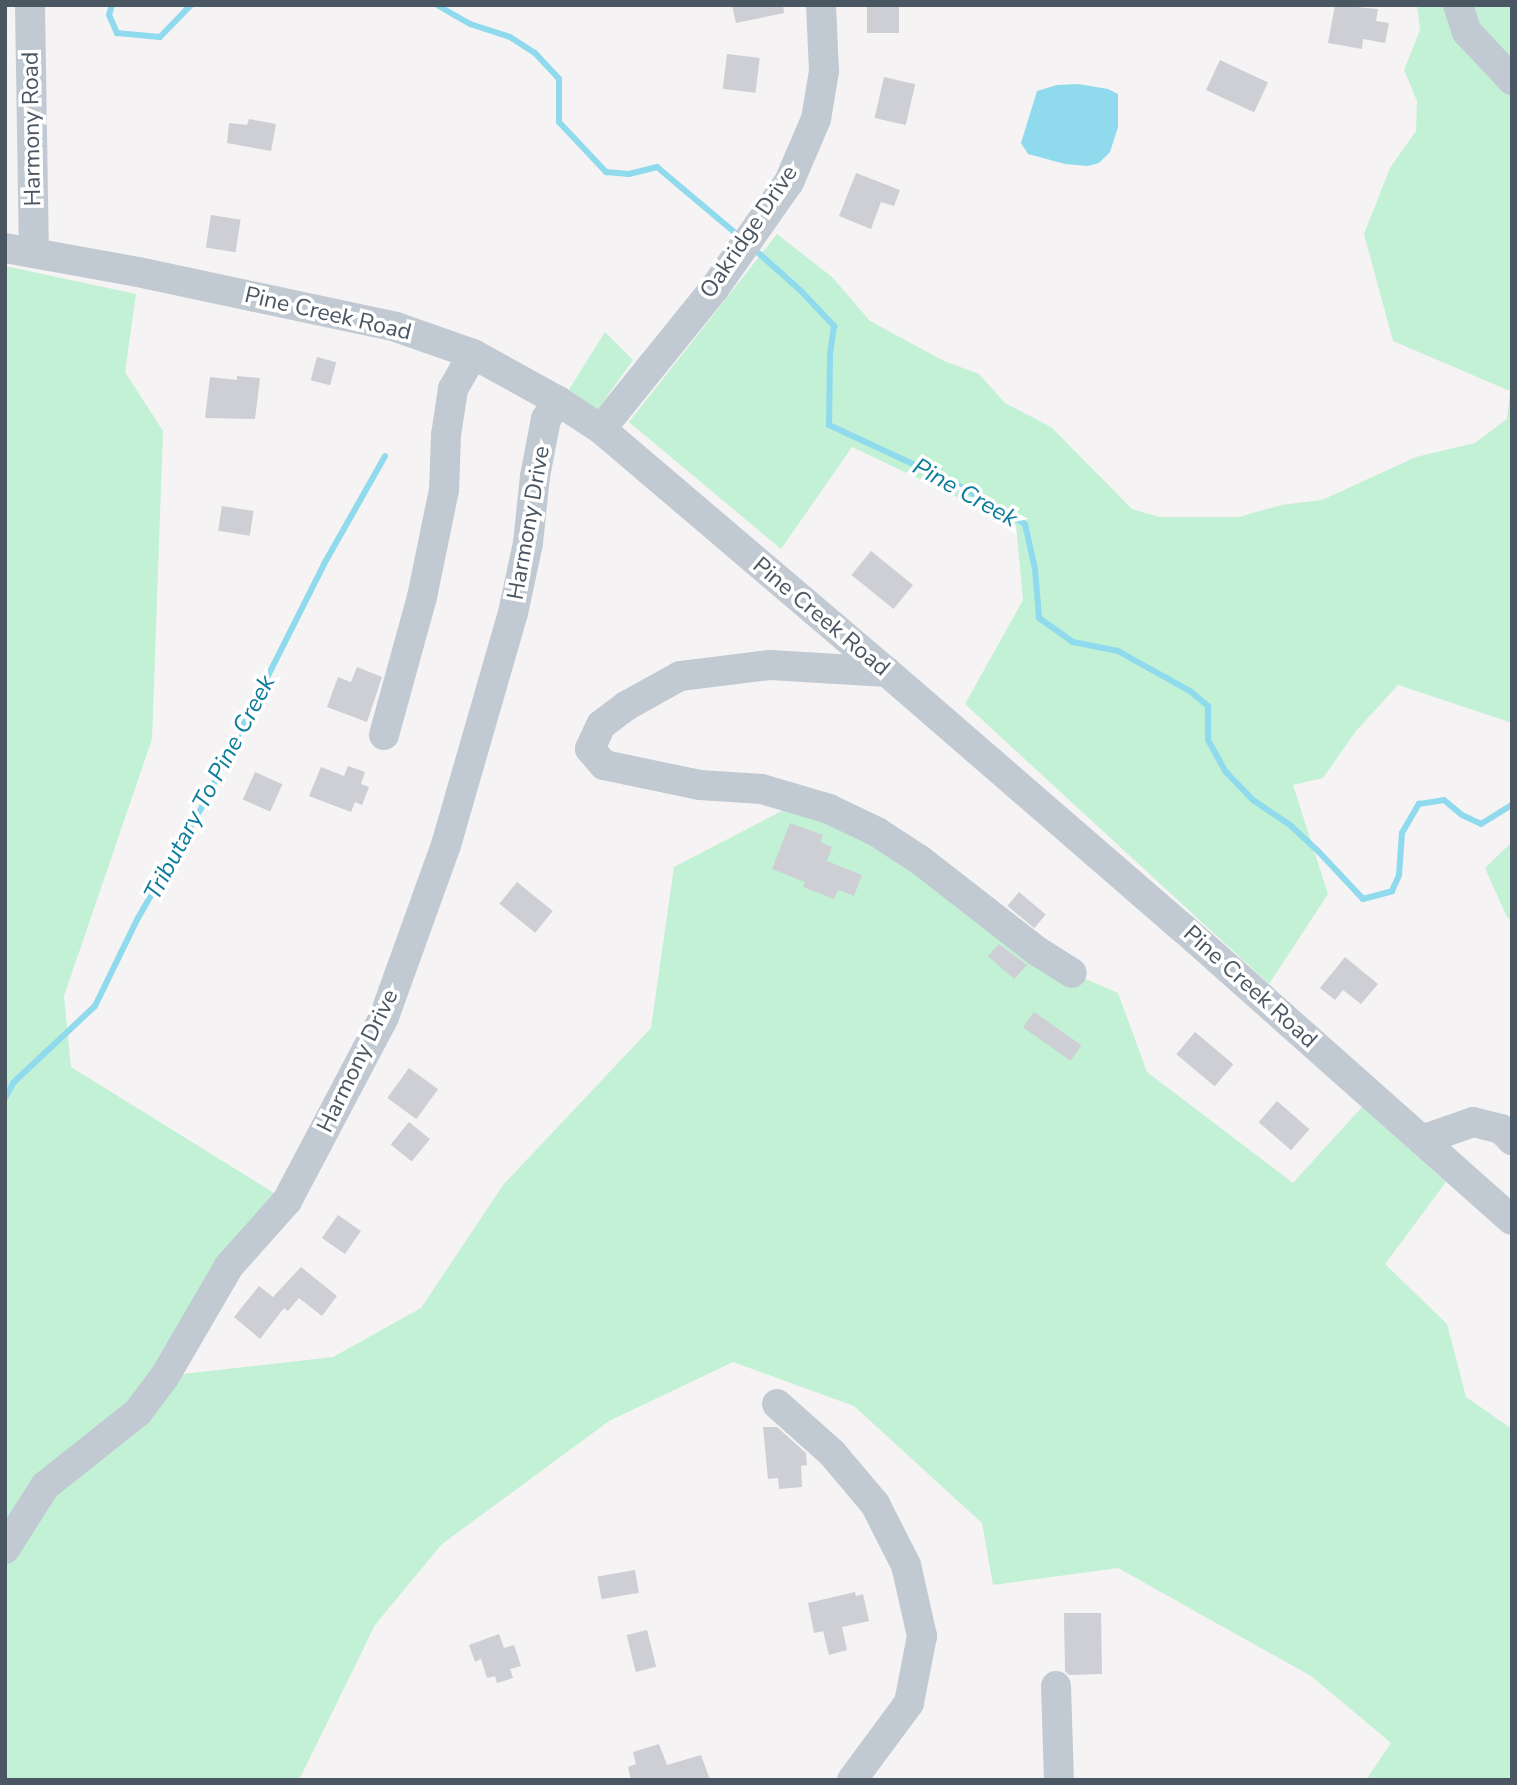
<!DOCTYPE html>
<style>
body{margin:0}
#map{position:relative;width:1517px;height:1785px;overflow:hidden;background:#f5f3f3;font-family:"Nunito Sans",sans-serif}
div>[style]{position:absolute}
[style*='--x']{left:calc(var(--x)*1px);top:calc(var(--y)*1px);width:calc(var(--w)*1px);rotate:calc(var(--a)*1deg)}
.green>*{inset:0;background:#c3f1d5}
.water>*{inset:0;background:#90daee}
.stream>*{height:6px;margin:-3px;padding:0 3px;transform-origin:3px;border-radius:3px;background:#90daee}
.building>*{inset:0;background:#cdcfd5;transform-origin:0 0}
.minor>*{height:30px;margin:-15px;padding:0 15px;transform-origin:15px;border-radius:15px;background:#c1cad2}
span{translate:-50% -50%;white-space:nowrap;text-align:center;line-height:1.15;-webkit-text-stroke:7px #fff;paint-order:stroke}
.street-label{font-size:23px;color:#4a5661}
.water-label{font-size:24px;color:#0c7c9b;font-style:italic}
.frame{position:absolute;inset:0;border:7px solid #4a5661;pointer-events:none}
</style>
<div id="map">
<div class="green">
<i style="clip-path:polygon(1417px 5px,1512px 5px,1512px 723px,1398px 685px,1356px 731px,1323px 778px,1293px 785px,1328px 894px,1269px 984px,965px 704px,1023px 600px,1016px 525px,852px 447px,781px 549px,629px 422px,777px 234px,832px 277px,870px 321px,944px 361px,979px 374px,1005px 403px,1051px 427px,1132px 509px,1159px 517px,1239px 517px,1281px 505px,1322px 500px,1416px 457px,1475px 443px,1507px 419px,1510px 391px,1393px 341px,1364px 234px,1390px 168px,1416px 131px,1417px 101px,1404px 70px,1420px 30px)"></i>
<i style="clip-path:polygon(5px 266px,136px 294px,125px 372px,163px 431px,152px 739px,64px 996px,71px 1067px,287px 1201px,165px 1376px,333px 1357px,421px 1308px,503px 1185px,651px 1028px,674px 867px,801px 801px,1072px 973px,1118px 993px,1147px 1072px,1293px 1183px,1362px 1107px,1446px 1182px,1385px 1264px,1447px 1324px,1466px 1397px,1512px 1429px,1512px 1780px,1366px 1780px,1391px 1743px,1311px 1676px,1118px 1568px,993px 1585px,982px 1523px,854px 1406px,733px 1362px,609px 1421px,442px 1544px,375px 1625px,299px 1780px,5px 1780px)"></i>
<i style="clip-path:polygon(605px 332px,633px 360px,598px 409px,568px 391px)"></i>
<i style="clip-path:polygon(1512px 842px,1512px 921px,1507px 917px,1485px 868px)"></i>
</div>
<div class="water">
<i style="clip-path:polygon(1078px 84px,1108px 89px,1118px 94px,1118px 127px,1110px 152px,1099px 163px,1088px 166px,1065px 164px,1028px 154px,1021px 143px,1037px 91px,1057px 85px)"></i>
</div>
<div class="stream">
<i style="--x:112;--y:5;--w:10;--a:107"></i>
<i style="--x:109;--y:15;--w:20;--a:66"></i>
<i style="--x:117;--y:33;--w:43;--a:5.3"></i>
<i style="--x:160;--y:37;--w:45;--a:-45.9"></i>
<i style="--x:437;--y:5;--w:38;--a:30"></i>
<i style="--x:470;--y:24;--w:42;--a:18"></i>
<i style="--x:510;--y:37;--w:30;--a:33"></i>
<i style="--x:535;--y:53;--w:35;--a:47"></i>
<i style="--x:559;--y:79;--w:43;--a:90"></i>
<i style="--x:559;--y:122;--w:69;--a:46.8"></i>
<i style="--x:606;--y:172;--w:23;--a:5"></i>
<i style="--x:629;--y:174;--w:29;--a:-14"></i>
<i style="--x:657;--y:167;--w:109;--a:40.1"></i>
<i style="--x:754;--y:249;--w:62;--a:41.7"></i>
<i style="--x:800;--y:290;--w:50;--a:46.6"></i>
<i style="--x:834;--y:326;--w:30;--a:98"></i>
<i style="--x:830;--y:356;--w:69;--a:90.8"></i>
<i style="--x:829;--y:425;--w:140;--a:24.9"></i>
<i style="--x:956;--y:484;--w:80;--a:30.1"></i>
<i style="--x:1025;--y:524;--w:46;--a:77.5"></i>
<i style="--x:1035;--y:569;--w:49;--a:85.3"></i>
<i style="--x:1039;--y:618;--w:42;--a:35.2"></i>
<i style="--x:1073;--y:642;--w:46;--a:11.3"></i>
<i style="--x:1118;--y:651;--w:82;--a:29.1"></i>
<i style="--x:1190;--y:691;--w:23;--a:40"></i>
<i style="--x:1208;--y:706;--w:34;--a:90"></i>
<i style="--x:1208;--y:740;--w:37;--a:61"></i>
<i style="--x:1226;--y:772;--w:39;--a:46"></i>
<i style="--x:1253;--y:800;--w:45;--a:34"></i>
<i style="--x:1290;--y:825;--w:38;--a:43"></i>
<i style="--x:1318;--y:851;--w:66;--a:46.8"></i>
<i style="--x:1363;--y:899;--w:30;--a:-15"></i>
<i style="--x:1392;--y:891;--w:17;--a:-66"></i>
<i style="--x:1399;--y:875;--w:42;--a:-85.9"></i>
<i style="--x:1402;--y:833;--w:34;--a:-60"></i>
<i style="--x:1419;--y:804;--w:25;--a:-9"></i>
<i style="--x:1444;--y:800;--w:23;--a:40"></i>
<i style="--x:1462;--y:815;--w:21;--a:25"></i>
<i style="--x:1481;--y:824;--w:36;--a:-32"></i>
<i style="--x:5;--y:1098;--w:18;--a:-61"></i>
<i style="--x:14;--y:1082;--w:111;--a:-43.2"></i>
<i style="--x:95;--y:1006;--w:98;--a:-64"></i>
<i style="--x:138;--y:918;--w:133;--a:-60.1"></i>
<i style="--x:204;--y:803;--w:267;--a:-63.3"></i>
<i style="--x:324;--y:564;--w:124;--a:-60.5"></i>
</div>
<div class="building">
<i style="clip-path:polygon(732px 5px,783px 5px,784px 13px,736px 23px)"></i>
<i style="left:867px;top:5px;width:32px;height:28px"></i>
<i style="clip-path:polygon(1335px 5px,1378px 9px,1376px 21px,1389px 23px,1385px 43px,1363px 39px,1362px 49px,1328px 43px)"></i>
<i style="left:727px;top:54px;width:33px;height:35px;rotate:7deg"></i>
<i style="left:1220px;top:60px;width:53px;height:33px;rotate:25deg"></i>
<i style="left:884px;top:77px;width:32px;height:42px;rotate:13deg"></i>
<i style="clip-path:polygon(249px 119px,276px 124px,271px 151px,227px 143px,229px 123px,247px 125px)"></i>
<i style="clip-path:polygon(856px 173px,900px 190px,894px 206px,881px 202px,871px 229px,839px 216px)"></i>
<i style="left:211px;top:215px;width:30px;height:33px;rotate:9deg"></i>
<i style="left:317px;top:357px;width:20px;height:24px;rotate:15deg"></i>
<i style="clip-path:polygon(237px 376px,260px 378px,255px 419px,205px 418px,210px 377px,237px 380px)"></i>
<i style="left:222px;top:506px;width:32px;height:25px;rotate:9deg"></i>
<i style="left:871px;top:551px;width:54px;height:31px;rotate:39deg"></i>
<i style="clip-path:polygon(357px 667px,382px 677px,367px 722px,327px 707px,338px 677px,351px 682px)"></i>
<i style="clip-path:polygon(348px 766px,365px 772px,361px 784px,369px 787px,362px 805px,355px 802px,351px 812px,309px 796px,321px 767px,344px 776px)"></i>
<i style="left:255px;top:772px;width:30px;height:30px;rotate:24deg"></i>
<i style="clip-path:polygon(790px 823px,823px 835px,820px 842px,832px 847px,827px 861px,862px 875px,854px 896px,838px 890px,834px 899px,803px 887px,805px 882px,772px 869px)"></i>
<i style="left:517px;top:882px;width:46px;height:28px;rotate:39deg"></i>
<i style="left:1019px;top:892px;width:35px;height:18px;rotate:40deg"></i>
<i style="clip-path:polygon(999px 944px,1027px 965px,1014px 979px,988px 956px)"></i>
<i style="clip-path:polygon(1345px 957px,1378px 984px,1361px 1004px,1343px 990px,1335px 1000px,1320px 988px)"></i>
<i style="left:1034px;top:1012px;width:58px;height:19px;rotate:35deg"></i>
<i style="left:1195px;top:1032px;width:50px;height:29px;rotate:40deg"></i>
<i style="left:409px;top:1068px;width:36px;height:37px;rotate:36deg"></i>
<i style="left:1277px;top:1101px;width:43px;height:28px;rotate:41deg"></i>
<i style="left:409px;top:1122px;width:27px;height:29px;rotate:39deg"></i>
<i style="left:338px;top:1215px;width:28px;height:28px;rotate:35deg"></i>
<i style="clip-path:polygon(301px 1267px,337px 1296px,322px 1316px,299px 1298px,288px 1311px,284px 1308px,260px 1339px,234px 1317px,259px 1286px,273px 1297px)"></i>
<i style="clip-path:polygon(763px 1427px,777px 1427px,806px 1453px,807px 1465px,801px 1466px,802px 1487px,779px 1489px,778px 1478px,768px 1479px)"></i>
<i style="left:635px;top:1570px;width:23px;height:38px;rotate:80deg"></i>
<i style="clip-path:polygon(855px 1592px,856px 1596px,863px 1594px,869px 1621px,842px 1627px,847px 1650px,829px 1655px,823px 1631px,814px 1633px,808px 1603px)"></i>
<i style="clip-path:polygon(1064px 1613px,1101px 1613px,1102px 1674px,1069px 1675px,1065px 1671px)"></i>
<i style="left:647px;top:1630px;width:38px;height:21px;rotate:76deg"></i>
<i style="clip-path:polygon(499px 1634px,504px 1648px,514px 1645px,521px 1666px,510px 1669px,513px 1678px,497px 1683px,495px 1676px,487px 1678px,481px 1659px,475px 1662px,469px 1645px)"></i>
<i style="clip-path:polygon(659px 1744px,667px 1765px,701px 1755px,710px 1780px,631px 1780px,628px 1767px,636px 1764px,633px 1752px)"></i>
</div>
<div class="minor">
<i style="--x:30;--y:5;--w:248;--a:89.1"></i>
<i style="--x:1458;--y:5;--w:28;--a:72"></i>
<i style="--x:1467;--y:32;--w:66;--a:46.8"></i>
<i style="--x:5;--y:248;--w:135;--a:10.2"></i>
<i style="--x:138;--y:272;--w:264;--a:12"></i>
<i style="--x:396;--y:327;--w:82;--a:19.3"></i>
<i style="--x:473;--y:354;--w:97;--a:28.9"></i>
<i style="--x:558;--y:401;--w:51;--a:33.1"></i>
<i style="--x:601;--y:429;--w:375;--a:40.4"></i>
<i style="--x:887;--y:672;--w:393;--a:40.9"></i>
<i style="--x:1184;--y:929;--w:438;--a:41.6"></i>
<i style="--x:601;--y:429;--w:180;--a:-51.1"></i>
<i style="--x:714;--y:289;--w:131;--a:-55"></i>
<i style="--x:789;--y:182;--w:69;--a:-66.8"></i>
<i style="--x:816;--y:119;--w:49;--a:-80.5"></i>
<i style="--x:824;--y:71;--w:66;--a:-92.6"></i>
<i style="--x:887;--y:672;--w:117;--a:-176.6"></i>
<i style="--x:770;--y:665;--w:91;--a:173"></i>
<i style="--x:680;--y:676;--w:62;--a:150.9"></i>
<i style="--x:626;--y:706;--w:31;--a:143"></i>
<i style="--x:601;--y:725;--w:26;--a:115"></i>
<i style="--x:590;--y:749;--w:21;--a:49"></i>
<i style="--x:604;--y:765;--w:98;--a:11.8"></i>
<i style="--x:700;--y:785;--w:62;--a:3.7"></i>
<i style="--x:762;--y:789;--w:70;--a:16.6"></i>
<i style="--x:829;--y:809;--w:53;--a:25.6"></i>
<i style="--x:877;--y:832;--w:51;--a:33.1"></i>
<i style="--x:920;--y:860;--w:148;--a:37.9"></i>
<i style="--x:1037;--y:951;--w:41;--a:32.2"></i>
<i style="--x:384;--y:735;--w:143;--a:-74.6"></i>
<i style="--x:422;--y:597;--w:109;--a:-78.4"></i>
<i style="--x:444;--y:490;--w:55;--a:-87.9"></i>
<i style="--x:446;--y:435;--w:47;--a:-81.3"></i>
<i style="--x:453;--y:389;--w:40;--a:-60.3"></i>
<i style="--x:1422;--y:1140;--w:54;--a:-19.4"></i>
<i style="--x:1473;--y:1122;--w:29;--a:14"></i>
<i style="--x:1501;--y:1129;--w:16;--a:45"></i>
<i style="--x:777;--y:1404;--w:74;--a:41.7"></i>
<i style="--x:832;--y:1453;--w:67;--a:49.9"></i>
<i style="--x:875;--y:1504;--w:68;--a:63.1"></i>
<i style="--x:906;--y:1565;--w:73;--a:77.3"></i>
<i style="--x:922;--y:1636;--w:68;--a:101"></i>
<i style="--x:909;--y:1703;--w:96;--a:126.5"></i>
<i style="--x:5;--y:1549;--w:75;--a:-57.6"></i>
<i style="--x:45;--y:1486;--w:119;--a:-38.5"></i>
<i style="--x:138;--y:1412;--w:45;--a:-53.1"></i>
<i style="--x:165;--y:1376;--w:127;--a:-59.8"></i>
<i style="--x:229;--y:1266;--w:87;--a:-48.3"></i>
<i style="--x:287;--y:1201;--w:208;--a:-62.2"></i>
<i style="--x:384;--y:1017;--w:183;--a:-70.2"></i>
<i style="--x:446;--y:845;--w:241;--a:-73.9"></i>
<i style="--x:513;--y:613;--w:72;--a:-77.9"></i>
<i style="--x:528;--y:543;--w:67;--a:-84"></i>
<i style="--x:535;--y:476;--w:58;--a:-79.1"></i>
<i style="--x:546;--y:419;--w:22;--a:-56"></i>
<i style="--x:1056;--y:1686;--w:94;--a:88.2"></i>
</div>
<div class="street-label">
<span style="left:32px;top:129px;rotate:-91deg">Harmony Road</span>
<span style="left:749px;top:232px;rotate:-56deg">Oakridge Drive</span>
<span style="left:328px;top:314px;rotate:13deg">Pine Creek Road</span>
<span style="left:529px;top:523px;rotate:-80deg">Harmony Drive</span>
<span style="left:821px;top:617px;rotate:40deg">Pine Creek Road</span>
<span style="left:1250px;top:987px;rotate:42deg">Pine Creek Road</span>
<span style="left:358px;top:1061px;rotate:-64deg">Harmony Drive</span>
</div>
<div class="water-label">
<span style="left:965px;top:493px;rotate:29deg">Pine Creek</span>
<span style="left:210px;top:788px;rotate:-62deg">Tributary To Pine Creek</span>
</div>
<div class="frame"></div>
</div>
